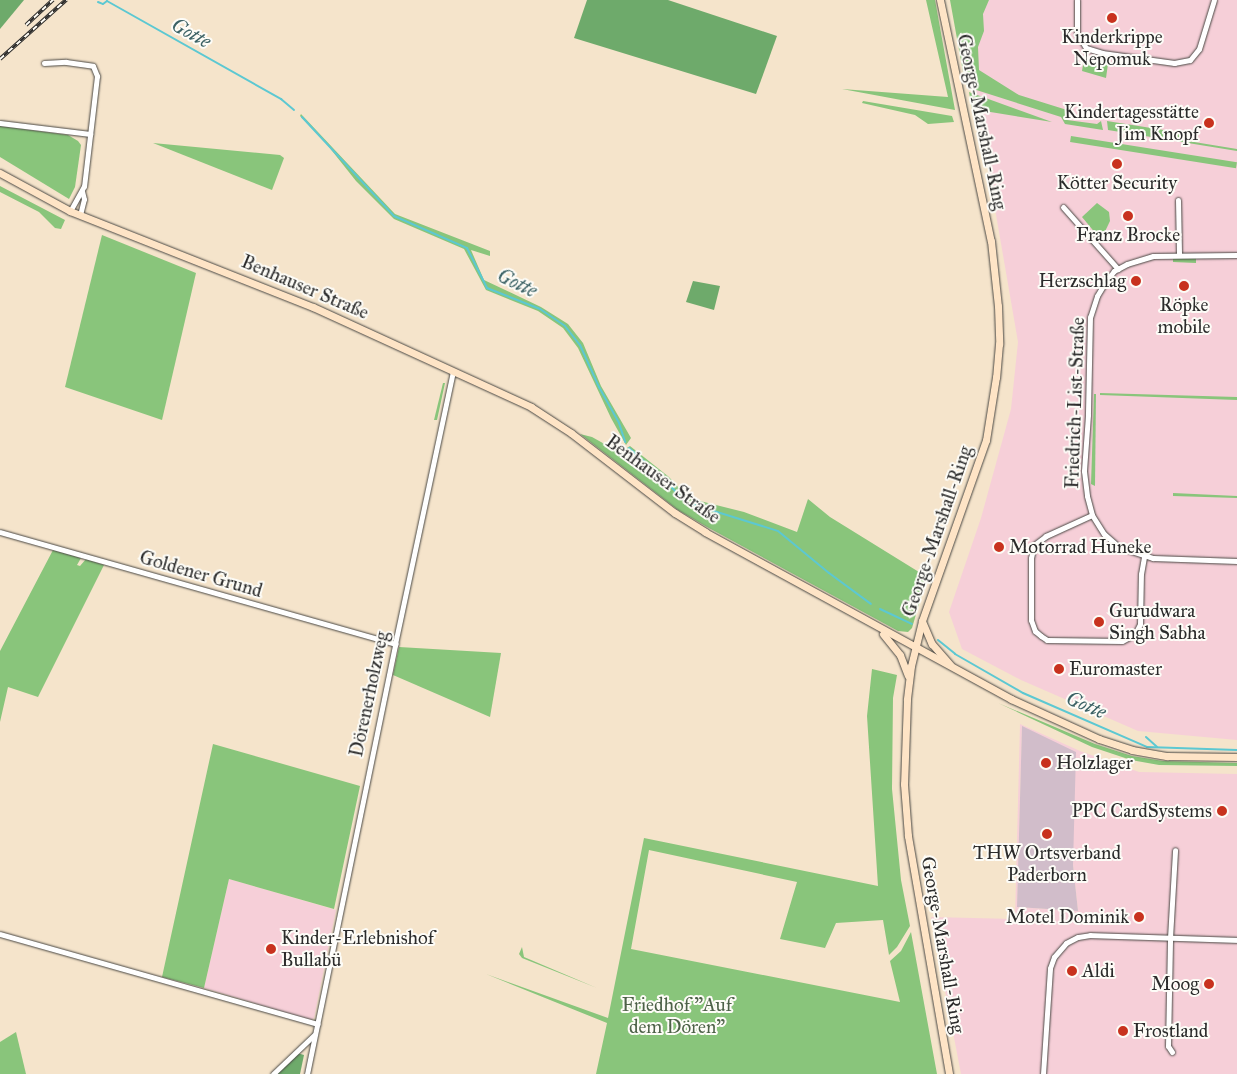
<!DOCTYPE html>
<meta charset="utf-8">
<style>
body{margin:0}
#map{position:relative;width:1237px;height:1074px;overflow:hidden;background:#f5e4cb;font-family:"IM FELL Great Primer",serif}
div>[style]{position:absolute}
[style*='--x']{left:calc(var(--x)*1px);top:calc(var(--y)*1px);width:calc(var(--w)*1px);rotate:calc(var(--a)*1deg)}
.built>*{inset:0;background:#f6cfd8}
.industrial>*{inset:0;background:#d1bdca}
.green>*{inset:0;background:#89c57b;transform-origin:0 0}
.forest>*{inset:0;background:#6eaa6b}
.stream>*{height:2px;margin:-1px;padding:0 1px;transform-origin:1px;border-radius:1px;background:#5cc8d2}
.roads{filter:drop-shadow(0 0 1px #494743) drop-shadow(0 0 1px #494743)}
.minor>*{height:5px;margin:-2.5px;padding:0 2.5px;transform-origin:2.5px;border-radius:2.5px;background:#fff}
.secondary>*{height:7px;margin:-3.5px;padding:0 3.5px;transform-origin:3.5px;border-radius:3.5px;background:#fee4c6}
.rail>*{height:4px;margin-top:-2px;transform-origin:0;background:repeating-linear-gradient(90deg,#fdfcf7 0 5.5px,#2b2b2b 0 11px);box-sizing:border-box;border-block:1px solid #2b2b2b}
.dots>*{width:14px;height:14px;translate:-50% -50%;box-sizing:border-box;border:2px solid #fdfcf7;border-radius:50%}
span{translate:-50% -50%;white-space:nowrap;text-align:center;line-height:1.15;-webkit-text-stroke:4px #fdfcf7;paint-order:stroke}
.poi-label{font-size:19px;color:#2b2b2b}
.right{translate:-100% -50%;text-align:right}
.left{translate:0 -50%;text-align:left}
.street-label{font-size:19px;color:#2b2b2b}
.park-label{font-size:19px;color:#4c6147}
.water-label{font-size:20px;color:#3c6265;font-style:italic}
</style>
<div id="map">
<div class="built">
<i style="clip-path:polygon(959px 0,1237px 0,1237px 740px,1138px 731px,1021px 680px,962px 649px,949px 612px,981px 518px,1011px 409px,1018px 342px)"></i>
<i style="clip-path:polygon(evenodd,1020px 724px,1080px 751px,1139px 772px,1237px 774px,1237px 1074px,961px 1074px,931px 917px,1015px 919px,1020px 724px,1022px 727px,1073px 865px,1078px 911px,1017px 907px,1022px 727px)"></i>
<i style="clip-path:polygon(229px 879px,336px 910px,314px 1018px,311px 1020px,204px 988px)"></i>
</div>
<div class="industrial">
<i style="clip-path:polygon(1022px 726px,1076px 752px,1073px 865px,1078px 911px,1017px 907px)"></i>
</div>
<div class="green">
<i style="clip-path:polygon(926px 0,935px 0,955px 110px,842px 89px,948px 97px)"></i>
<i style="clip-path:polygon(950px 0,989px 0,983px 14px,984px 31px,978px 47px,979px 70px,1019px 95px,1067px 110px,1067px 120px,1097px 124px,1101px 121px,1103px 130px,1065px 124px,1061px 117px,970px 88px,965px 83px)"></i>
<i style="clip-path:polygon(1084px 59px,1108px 64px,1106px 78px,1082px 71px)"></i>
<i style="clip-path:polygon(969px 92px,1052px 122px,972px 109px)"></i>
<i style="clip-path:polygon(863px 101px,952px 116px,954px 122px,928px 124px,915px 115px,862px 103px)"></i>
<i style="clip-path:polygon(301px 114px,395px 214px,490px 251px,490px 256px,471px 250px,484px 280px,541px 307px,568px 324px,583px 343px,601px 386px,631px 438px,626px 445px,611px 418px,578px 348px,563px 328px,538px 311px,486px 290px,464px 249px,394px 219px,356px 181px,325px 142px,300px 116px)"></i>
<i style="clip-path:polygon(1107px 121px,1189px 134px,1188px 141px,1237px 149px,1237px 151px,1108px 130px)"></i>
<i style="clip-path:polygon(0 126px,68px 135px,78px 141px,81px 145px,75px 187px,69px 199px,0 157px)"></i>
<i style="left:1071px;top:136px;width:168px;height:6px;rotate:9deg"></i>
<i style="clip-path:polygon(153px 143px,280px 155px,284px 158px,272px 190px)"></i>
<i style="clip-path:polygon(0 186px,65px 220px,61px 229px,55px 228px,39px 212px,0 192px)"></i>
<i style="clip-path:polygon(1097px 203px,1109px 212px,1110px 221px,1101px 240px,1082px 217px)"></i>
<i style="clip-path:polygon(102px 235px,196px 273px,162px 420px,65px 387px)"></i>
<i style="clip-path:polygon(1173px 258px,1196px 258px,1196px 263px,1173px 262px)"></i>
<i style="clip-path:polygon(443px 383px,445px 383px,437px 420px,434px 420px)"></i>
<i style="clip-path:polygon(1100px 393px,1237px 397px,1237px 400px,1100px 395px)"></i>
<i style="clip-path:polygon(1094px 394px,1096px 394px,1095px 486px,1091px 484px)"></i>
<i style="clip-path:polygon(580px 434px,592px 437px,617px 451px,622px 451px,630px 446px,669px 477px,688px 498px,744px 512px,797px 532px,808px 499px,830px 517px,927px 577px,912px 628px,908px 632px,898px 631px,707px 527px,678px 510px)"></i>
<i style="clip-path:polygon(1173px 493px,1237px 496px,1237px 498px,1173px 496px)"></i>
<i style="clip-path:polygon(53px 550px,81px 558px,77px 565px,80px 566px,86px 559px,104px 565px,38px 697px,8px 687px,0 722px,0 651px)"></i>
<i style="clip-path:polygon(399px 647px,501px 653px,490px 717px,393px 675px)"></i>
<i style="clip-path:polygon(872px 669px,897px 675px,893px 698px,892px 789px,901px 880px,910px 926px,897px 947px,889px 955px,883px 920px,836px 923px,825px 948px,780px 939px,797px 882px,649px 850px,631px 949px,900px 1002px,890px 961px,901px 951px,911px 932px,937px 1074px,596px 1074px,607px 1023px,486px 974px,608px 1018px,644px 838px,878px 886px,867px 716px)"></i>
<i style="clip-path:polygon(998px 703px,1095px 744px,1132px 756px,1163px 761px,1237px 763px,1237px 766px,1159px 765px,1131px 760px,1092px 747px)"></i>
<i style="clip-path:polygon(213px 744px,360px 786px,334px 909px,229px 879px,204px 988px,162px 977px)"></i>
<i style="clip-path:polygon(522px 947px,524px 957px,597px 988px,522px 958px,519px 954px)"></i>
<i style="clip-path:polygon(16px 1032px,26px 1074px,0 1074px,0 1042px)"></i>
</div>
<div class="forest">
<i style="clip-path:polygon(0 0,24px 0,0 29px)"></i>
<i style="clip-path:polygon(587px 0,668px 0,777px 36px,756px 94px,574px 38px)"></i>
<i style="clip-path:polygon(693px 281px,720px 286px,714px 310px,686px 302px)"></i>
<i style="clip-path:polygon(297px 1053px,304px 1055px,300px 1074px,276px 1074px)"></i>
</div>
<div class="stream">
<i style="--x:98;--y:2;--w:5;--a:22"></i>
<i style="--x:103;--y:4;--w:5;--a:-37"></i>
<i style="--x:107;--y:1;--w:200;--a:29.4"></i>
<i style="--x:281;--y:99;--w:17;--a:40"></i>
<i style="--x:302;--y:117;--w:135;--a:47.1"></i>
<i style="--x:394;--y:216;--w:80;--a:23.7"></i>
<i style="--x:467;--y:248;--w:45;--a:63.4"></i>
<i style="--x:487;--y:288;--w:57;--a:21.6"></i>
<i style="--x:540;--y:309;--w:30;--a:34"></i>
<i style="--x:565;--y:326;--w:24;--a:52"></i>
<i style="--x:580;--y:345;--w:46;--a:65.7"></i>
<i style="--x:599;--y:387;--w:41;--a:60.9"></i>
<i style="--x:619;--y:423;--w:20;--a:72"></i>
<i style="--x:629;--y:448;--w:45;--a:41.4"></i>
<i style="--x:663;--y:478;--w:33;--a:47"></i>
<i style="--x:685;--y:502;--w:97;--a:17.3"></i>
<i style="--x:778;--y:531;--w:66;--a:39.5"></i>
<i style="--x:829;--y:573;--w:52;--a:36.4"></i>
<i style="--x:880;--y:609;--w:35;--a:25"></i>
<i style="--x:938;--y:640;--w:22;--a:39"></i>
<i style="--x:955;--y:654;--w:78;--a:29.8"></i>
<i style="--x:1023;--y:693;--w:135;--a:23.5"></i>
<i style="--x:1147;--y:747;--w:90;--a:1.9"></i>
<i style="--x:1146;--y:737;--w:15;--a:42"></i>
</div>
<div class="roads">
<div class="minor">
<i style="--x:1077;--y:0;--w:33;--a:90"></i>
<i style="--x:1077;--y:33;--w:17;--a:59"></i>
<i style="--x:1086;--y:48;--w:17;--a:17"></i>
<i style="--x:1102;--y:53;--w:73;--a:7.9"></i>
<i style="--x:1174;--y:63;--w:16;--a:-11"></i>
<i style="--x:1190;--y:60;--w:14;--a:-51"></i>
<i style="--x:1199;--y:49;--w:51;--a:-73"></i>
<i style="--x:44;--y:63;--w:22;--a:-3"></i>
<i style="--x:66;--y:62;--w:27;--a:8"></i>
<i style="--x:93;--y:66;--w:11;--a:68"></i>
<i style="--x:97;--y:76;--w:111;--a:96.7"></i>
<i style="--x:84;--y:186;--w:29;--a:119"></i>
<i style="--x:0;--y:123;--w:91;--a:7"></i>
<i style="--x:1178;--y:200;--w:54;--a:88.9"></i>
<i style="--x:1063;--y:207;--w:83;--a:48.4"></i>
<i style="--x:80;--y:215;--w:16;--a:-76"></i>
<i style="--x:84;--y:199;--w:8;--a:-104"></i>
<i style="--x:1237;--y:255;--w:84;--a:179.3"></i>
<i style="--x:1153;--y:256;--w:27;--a:163"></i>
<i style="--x:1127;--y:264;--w:15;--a:152"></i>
<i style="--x:1114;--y:271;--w:13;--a:129"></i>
<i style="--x:1106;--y:281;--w:17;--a:121"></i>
<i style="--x:1097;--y:296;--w:22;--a:108"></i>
<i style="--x:1090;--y:317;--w:98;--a:91.2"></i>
<i style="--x:1088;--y:415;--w:56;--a:94.1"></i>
<i style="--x:1084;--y:471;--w:25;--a:83"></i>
<i style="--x:1087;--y:496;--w:20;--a:75"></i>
<i style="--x:1092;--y:515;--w:22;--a:58"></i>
<i style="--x:1104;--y:534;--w:20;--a:41"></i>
<i style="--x:1119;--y:547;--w:36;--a:18"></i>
<i style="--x:1153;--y:558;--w:84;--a:2"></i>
<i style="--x:1092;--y:515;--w:51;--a:155.5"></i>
<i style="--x:1046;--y:536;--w:15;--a:143"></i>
<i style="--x:1034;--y:545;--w:13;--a:103"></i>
<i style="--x:1031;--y:558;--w:62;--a:90"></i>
<i style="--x:1031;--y:620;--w:12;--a:70"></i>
<i style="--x:1035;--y:631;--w:8;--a:40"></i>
<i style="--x:1041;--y:636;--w:7;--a:34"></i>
<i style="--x:1047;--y:640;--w:75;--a:0.8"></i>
<i style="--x:1122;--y:641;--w:15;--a:-28"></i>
<i style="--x:1135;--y:634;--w:11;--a:-63"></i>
<i style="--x:1140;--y:624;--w:50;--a:-88.9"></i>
<i style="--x:1141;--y:574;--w:17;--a:-80"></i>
<i style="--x:0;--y:532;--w:411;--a:15.8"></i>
<i style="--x:0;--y:934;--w:330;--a:15.8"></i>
<i style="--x:1172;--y:1052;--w:7;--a:-124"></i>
<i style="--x:1168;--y:1046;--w:108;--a:-88.9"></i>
<i style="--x:1170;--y:938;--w:88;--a:-86.7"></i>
<i style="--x:273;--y:1074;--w:57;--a:-43.6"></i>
<i style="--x:307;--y:1074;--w:439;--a:-78.4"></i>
<i style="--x:395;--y:644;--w:279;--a:-78"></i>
<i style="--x:1043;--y:1074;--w:106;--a:-86.2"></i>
<i style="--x:1050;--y:968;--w:12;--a:-70"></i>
<i style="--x:1054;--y:957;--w:18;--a:-49"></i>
<i style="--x:1066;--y:943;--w:13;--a:-27"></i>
<i style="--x:1078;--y:937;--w:12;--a:-9"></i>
<i style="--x:1090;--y:935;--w:147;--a:1.9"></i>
</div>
<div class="secondary">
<i style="--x:940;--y:0;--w:246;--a:78.1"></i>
<i style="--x:991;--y:241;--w:65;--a:83.9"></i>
<i style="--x:998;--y:306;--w:38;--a:88"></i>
<i style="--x:999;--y:344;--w:33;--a:95"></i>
<i style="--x:996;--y:377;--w:64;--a:99"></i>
<i style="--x:986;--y:440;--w:192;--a:109.5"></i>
<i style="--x:922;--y:621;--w:46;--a:103.7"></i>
<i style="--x:911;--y:666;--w:34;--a:97"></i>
<i style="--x:907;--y:700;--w:84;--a:92"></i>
<i style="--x:904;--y:784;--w:52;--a:85.6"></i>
<i style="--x:908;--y:836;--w:242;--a:80.2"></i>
<i style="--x:0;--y:173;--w:80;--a:28.5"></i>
<i style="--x:70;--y:211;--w:261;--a:21.6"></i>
<i style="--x:313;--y:307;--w:240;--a:24.6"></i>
<i style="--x:531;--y:407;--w:48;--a:33"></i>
<i style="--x:571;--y:433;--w:131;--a:37.6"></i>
<i style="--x:675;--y:513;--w:36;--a:32"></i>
<i style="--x:705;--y:532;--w:349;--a:28.6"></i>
<i style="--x:1011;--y:699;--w:97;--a:24.4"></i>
<i style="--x:1099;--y:739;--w:35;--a:18"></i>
<i style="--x:1132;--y:750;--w:36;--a:10"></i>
<i style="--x:1167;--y:756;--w:70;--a:0.8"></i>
<i style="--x:922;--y:621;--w:25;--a:67"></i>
<i style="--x:932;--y:644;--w:28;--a:49"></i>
<i style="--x:883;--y:634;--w:27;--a:51"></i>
<i style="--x:900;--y:655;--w:22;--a:69"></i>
</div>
</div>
<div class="rail">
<i style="--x:26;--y:25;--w:37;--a:-43"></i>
<i style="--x:0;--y:59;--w:89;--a:-41.8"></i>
</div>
<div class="dots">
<i style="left:1112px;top:18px;background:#c8321e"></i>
<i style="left:1209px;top:123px;background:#c8321e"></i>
<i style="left:1117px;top:164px;background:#c8321e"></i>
<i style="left:1128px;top:216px;background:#c8321e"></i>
<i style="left:1136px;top:281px;background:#c8321e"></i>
<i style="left:1184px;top:286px;background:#c8321e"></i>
<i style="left:999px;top:547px;background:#c8321e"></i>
<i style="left:1099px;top:622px;background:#c8321e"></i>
<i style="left:1059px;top:669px;background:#c8321e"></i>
<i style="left:1046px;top:763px;background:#c8321e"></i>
<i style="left:1222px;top:811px;background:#c8321e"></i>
<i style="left:1047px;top:834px;background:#c8321e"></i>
<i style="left:1139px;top:917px;background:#c8321e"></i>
<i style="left:271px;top:949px;background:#c8321e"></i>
<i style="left:1072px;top:971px;background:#c8321e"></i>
<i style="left:1209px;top:984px;background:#c8321e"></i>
<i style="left:1123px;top:1031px;background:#c8321e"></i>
</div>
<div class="poi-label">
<span style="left:1112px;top:48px">Kinderkrippe<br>Nepomuk</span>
<span class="right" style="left:1199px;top:123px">Kindertagesstätte<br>Jim Knopf</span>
<span style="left:1117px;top:183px">Kötter Security</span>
<span style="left:1128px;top:235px">Franz Brocke</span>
<span class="right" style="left:1126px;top:281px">Herzschlag</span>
<span style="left:1184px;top:316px">Röpke<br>mobile</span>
<span class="left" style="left:1009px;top:547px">Motorrad Huneke</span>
<span class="left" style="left:1109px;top:622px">Gurudwara<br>Singh Sabha</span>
<span class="left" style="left:1069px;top:669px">Euromaster</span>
<span class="left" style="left:1056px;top:763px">Holzlager</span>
<span class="right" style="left:1212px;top:811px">PPC CardSystems</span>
<span style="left:1047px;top:864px">THW Ortsverband<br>Paderborn</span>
<span class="right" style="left:1129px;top:917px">Motel Dominik</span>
<span class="left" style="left:281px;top:949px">Kinder-Erlebnishof<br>Bullabü</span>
<span class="left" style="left:1082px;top:971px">Aldi</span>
<span class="right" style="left:1199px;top:984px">Moog</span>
<span class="left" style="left:1133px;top:1031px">Frostland</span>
</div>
<div class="street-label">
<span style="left:982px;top:122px;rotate:78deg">George-Marshall-Ring</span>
<span style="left:305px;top:287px;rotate:23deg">Benhauser Straße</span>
<span style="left:1075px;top:403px;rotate:-88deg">Friedrich-List-Straße</span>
<span style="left:663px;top:479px;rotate:36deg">Benhauser Straße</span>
<span style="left:937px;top:531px;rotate:-71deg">George-Marshall-Ring</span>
<span style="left:201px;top:574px;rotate:16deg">Goldener Grund</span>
<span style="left:369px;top:694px;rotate:-78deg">Dörenerholzweg</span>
<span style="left:943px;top:945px;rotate:80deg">George-Marshall-Ring</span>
</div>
<div class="park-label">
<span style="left:677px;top:1016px">Friedhof "Auf<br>dem Dören"</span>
</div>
<div class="water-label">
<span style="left:191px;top:33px;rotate:29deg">Gotte</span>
<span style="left:517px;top:283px;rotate:26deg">Gotte</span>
<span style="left:1086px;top:705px;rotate:23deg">Gotte</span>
</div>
</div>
